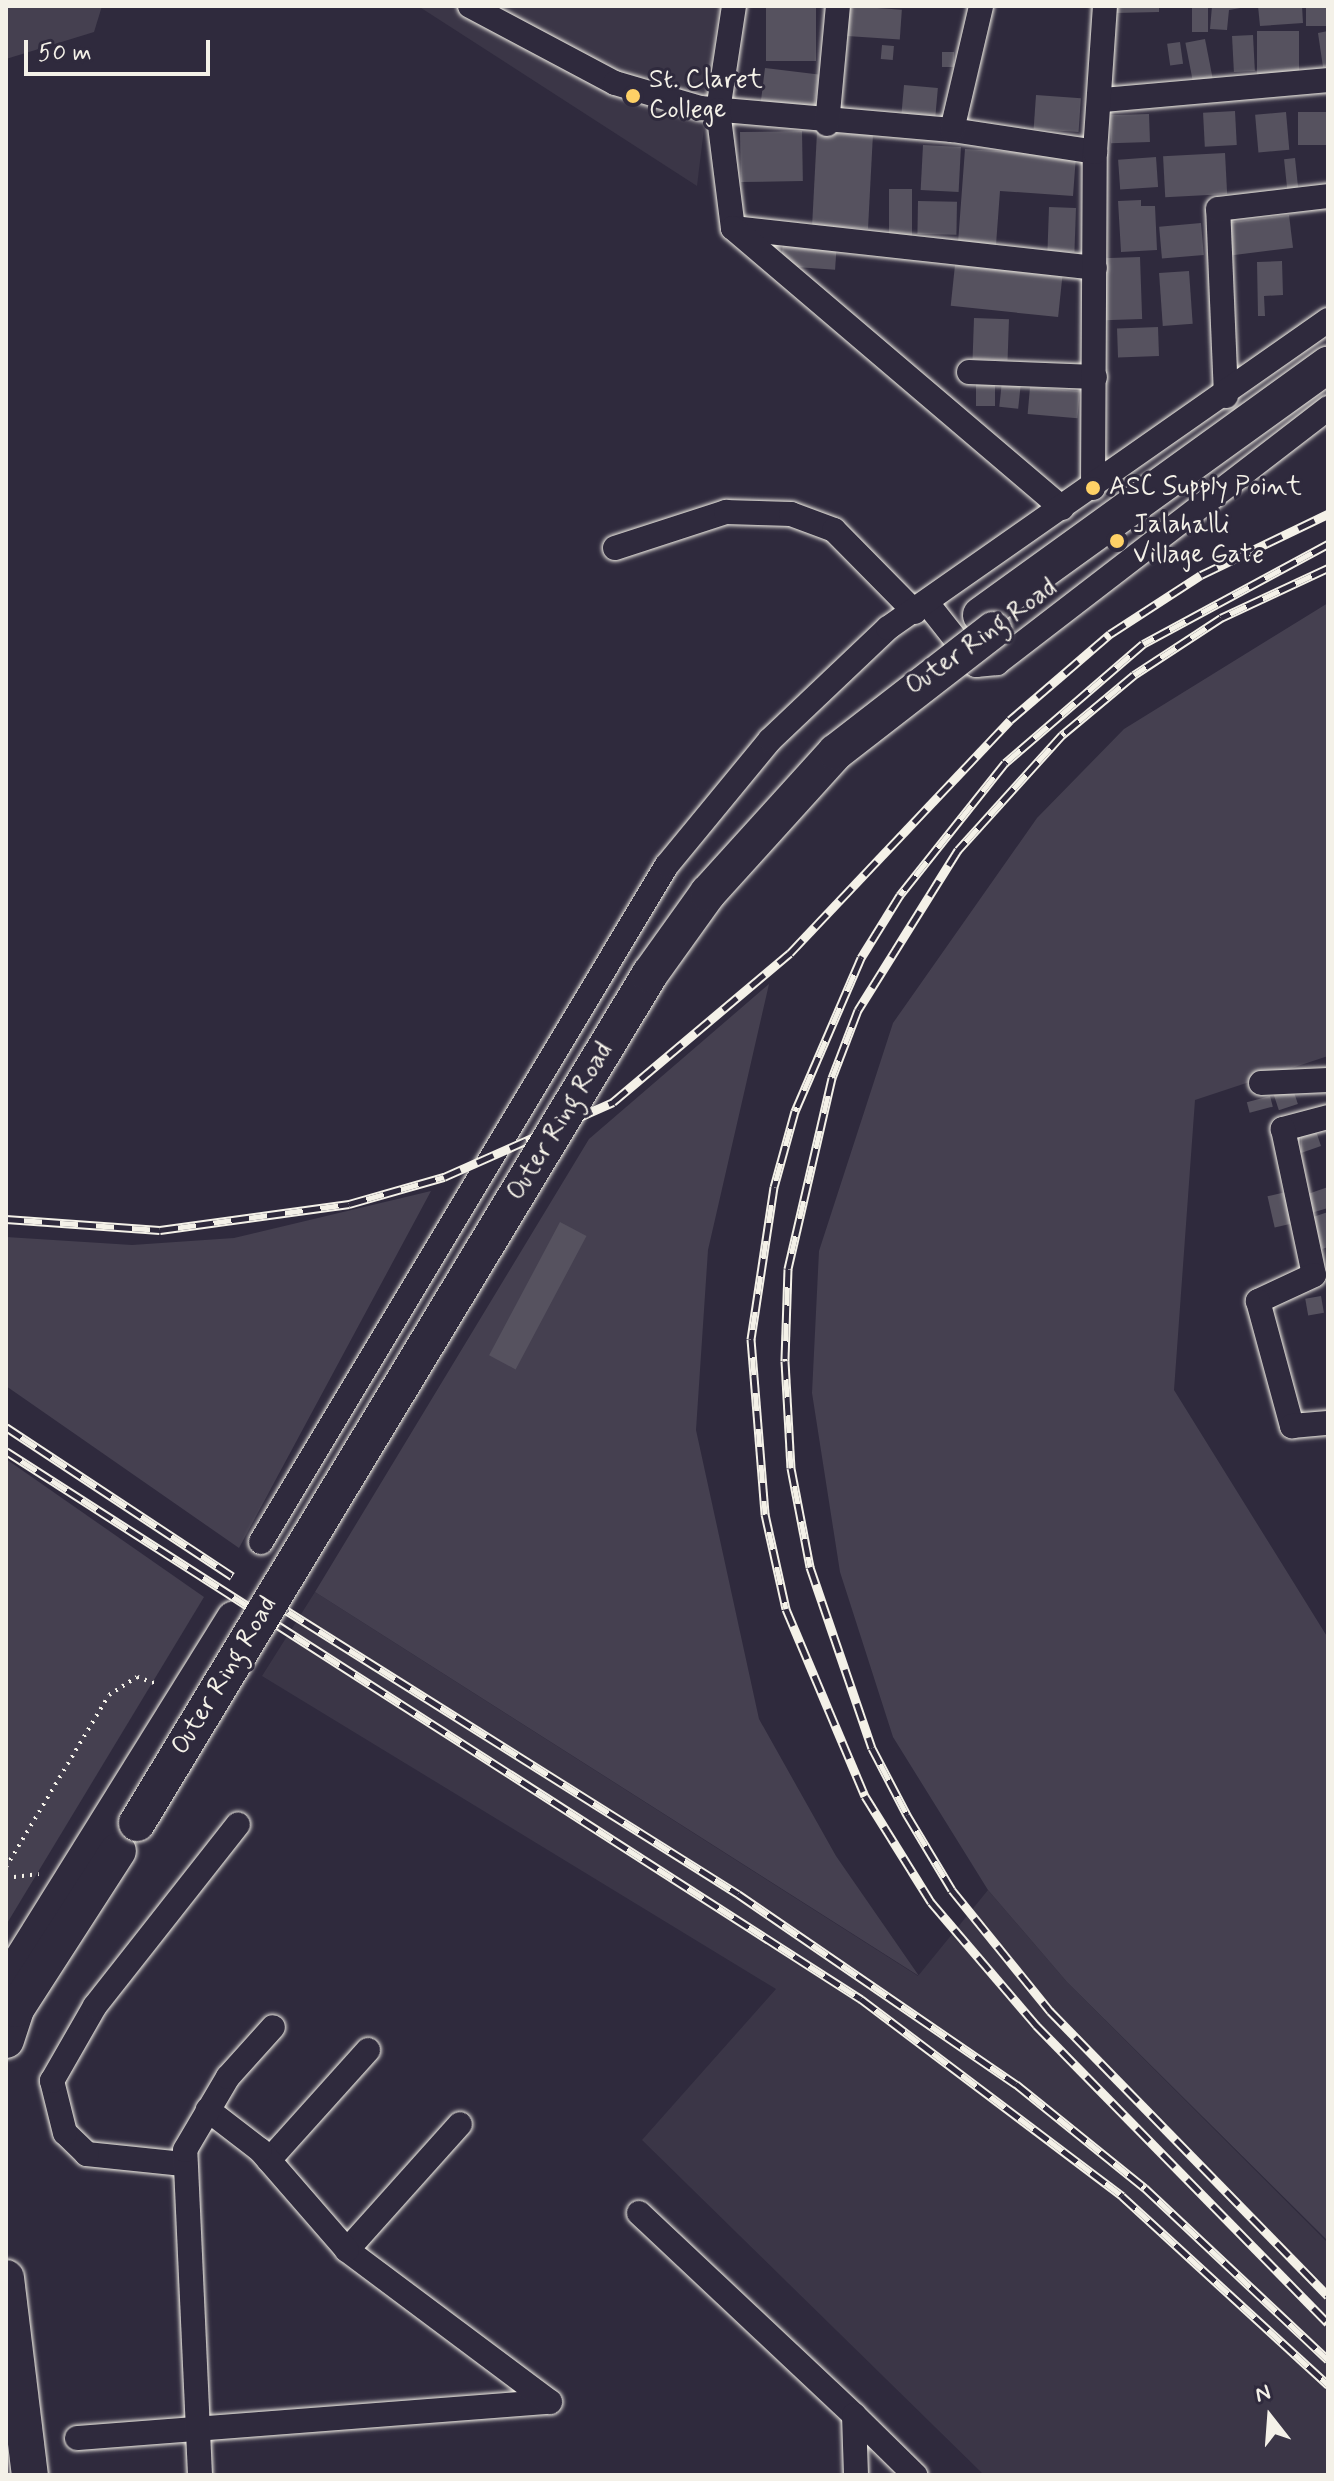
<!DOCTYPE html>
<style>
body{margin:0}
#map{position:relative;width:1334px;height:2481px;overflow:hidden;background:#2f2a3d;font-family:Mynerve,sans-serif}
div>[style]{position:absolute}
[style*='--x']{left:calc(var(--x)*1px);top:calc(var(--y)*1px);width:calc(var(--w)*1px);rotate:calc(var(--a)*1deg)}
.built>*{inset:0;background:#3b3647}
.green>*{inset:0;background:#454050}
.building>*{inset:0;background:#56525f;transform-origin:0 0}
.path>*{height:4px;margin-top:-2px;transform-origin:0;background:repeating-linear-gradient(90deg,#f4f1e8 0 2px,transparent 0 8px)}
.roads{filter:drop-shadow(0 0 2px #f4f1e8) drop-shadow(0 0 2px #f4f1e8)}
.minor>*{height:24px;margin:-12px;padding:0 12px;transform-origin:12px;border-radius:12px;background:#2f2a3d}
.highway>*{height:36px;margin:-18px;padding:0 18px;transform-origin:18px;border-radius:18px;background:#2f2a3d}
.rail>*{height:9px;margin-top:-4.5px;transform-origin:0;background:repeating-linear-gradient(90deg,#2f2a3d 0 18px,#f4f1e8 0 36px);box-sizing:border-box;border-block:2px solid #f4f1e8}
.bridges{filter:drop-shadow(0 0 2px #f4f1e8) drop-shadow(0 0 2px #f4f1e8)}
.highway-bridge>*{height:36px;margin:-18px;padding:0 18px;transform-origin:18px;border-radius:18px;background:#2f2a3d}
.dots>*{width:22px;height:22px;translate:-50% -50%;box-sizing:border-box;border:4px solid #2f2a3d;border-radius:50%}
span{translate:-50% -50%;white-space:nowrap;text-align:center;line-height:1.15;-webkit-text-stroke:6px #2f2a3d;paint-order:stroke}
.poi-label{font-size:26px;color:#f4f1e8}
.left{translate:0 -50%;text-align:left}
.street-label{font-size:26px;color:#f4f1e8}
.frame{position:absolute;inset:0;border:8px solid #f4f1e8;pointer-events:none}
.north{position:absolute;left:1230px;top:2377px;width:80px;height:80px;-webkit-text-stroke:6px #2f2a3d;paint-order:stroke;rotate:343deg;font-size:22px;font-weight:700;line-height:32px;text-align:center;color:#f4f1e8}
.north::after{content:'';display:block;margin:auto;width:28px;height:36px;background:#f4f1e8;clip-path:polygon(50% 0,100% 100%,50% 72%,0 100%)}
.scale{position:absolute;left:24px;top:40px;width:186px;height:36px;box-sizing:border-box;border:4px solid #f4f1e8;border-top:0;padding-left:10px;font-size:24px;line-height:28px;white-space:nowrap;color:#f4f1e8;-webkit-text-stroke:6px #2f2a3d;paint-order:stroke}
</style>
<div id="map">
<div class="built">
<i style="clip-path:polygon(418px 6px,719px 6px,697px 186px)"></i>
<i style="clip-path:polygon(315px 1592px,918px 1976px,988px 1890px,1067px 1982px,1328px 2243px,1328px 2475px,984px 2475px,642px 2140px,776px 1989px,262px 1676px)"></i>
</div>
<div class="green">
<i style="clip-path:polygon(6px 6px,102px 6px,94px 32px,6px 59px)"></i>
<i style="clip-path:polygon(1328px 603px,1328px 1056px,1195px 1100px,1174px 1390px,1328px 1638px,1328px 2241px,1067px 1982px,988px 1890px,893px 1737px,840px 1572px,812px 1393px,819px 1251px,893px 1023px,1037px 818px,1124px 729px)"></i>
<i style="clip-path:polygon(769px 984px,708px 1250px,696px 1430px,759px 1719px,836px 1856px,919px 1976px,315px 1592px,589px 1139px)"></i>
<i style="clip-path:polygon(431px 1191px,239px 1548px,6px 1386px,6px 1237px,132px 1245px,234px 1238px)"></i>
<i style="clip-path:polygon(6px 1459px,204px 1597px,6px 1925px)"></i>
</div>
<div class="building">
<i style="left:766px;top:6px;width:50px;height:55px"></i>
<i style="left:849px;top:6px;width:53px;height:30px;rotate:4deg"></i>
<i style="clip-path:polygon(1116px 6px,1159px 6px,1159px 12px,1116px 13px)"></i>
<i style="left:1192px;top:6px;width:16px;height:26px"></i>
<i style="clip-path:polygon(1212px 6px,1252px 6px,1229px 10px,1227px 30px,1210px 29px)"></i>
<i style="clip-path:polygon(1258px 6px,1302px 6px,1303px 23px,1260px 26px)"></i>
<i style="left:1306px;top:6px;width:22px;height:20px"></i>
<i style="left:1299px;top:31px;width:47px;height:42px;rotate:90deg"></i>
<i style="clip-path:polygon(1328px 31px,1328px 66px,1323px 67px,1318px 33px)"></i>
<i style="left:1253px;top:35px;width:36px;height:21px;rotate:87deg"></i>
<i style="left:1205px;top:39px;width:43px;height:20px;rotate:79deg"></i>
<i style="left:1180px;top:42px;width:22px;height:13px;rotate:82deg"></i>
<i style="left:882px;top:45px;width:12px;height:14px;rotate:5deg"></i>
<i style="left:942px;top:52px;width:12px;height:15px"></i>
<i style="left:765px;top:68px;width:54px;height:35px;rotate:7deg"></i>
<i style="left:904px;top:85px;width:34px;height:30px;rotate:5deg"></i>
<i style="left:1036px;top:95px;width:45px;height:34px;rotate:4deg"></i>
<i style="left:1235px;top:111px;width:34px;height:32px;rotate:87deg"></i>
<i style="left:1286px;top:112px;width:38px;height:31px;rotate:85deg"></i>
<i style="left:1328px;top:112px;width:33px;height:30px;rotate:90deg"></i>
<i style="left:1149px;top:114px;width:28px;height:39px;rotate:88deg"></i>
<i style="left:802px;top:131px;width:50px;height:62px;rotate:89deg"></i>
<i style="left:817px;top:132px;width:56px;height:94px;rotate:3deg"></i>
<i style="left:923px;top:145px;width:38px;height:45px;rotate:3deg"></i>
<i style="clip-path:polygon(965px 149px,1076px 156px,1073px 196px,1000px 191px,996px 245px,958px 243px)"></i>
<i style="left:1225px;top:153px;width:41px;height:62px;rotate:87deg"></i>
<i style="left:1156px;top:157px;width:30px;height:38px;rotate:86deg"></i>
<i style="left:1295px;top:158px;width:30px;height:11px;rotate:84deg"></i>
<i style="left:889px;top:189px;width:23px;height:48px"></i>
<i style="clip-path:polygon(1141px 200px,1141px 206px,1155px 206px,1157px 250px,1121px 252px,1118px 201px)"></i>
<i style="left:918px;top:201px;width:39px;height:33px;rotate:1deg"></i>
<i style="left:1049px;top:207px;width:27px;height:44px;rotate:2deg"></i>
<i style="left:1289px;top:215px;width:33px;height:65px;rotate:83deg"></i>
<i style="left:1201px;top:223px;width:32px;height:42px;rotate:85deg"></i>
<i style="left:783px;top:240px;width:54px;height:26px;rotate:4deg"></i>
<i style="left:1140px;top:257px;width:62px;height:38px;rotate:88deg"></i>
<i style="clip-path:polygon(1282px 261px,1283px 295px,1264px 296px,1265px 316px,1258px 316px,1257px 262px)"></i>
<i style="left:955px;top:265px;width:108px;height:41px;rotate:6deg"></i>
<i style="left:1189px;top:271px;width:53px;height:30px;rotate:86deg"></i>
<i style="left:974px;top:318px;width:35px;height:41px;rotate:2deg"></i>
<i style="left:1158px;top:327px;width:29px;height:41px;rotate:88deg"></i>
<i style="left:976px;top:375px;width:19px;height:31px"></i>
<i style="left:1002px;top:381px;width:19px;height:26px;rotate:6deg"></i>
<i style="left:1030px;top:387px;width:50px;height:27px;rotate:5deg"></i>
<i style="left:1292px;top:1086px;width:19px;height:20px;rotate:72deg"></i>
<i style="left:1270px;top:1096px;width:11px;height:24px;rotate:75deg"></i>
<i style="clip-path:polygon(1316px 1131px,1321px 1146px,1301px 1153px,1301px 1136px)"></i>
<i style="clip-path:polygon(1328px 1187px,1328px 1208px,1311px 1213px,1305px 1195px)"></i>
<i style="left:1286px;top:1192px;width:32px;height:19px;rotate:77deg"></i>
<i style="clip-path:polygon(1328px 1212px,1328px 1247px,1322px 1249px,1313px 1217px)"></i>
<i style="left:560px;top:1222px;width:30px;height:151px;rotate:28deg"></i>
<i style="left:1321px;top:1296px;width:17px;height:16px;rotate:80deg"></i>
</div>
<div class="path">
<i style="--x:6;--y:1867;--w:200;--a:-59.1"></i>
<i style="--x:109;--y:1695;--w:33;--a:-33"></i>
<i style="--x:137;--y:1677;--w:21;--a:19"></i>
<i style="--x:6;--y:1878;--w:33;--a:-7"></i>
</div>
<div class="roads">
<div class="minor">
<i style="--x:470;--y:6;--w:164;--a:28"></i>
<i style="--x:615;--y:83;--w:89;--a:16.4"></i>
<i style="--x:700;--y:108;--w:253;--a:5"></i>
<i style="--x:952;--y:130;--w:145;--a:8.7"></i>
<i style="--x:734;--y:6;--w:105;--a:98.7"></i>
<i style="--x:718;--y:110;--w:119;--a:82.8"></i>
<i style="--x:733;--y:228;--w:364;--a:6.3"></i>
<i style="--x:1104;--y:100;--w:225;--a:-5.1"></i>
<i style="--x:827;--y:124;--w:119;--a:-84.7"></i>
<i style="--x:952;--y:130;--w:127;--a:-76.8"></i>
<i style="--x:733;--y:228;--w:432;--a:40.4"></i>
<i style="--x:969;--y:372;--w:126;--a:2.3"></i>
<i style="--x:1226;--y:396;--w:187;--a:-92.4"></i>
<i style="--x:1218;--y:209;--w:111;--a:-6.7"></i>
<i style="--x:1093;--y:488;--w:336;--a:-89.7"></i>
<i style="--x:1095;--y:152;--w:146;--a:-86.1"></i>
<i style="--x:615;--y:548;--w:117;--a:-18"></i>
<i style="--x:726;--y:512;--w:65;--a:1.8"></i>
<i style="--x:791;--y:514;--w:46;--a:20.4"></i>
<i style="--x:834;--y:530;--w:115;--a:45.4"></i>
<i style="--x:927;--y:603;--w:79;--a:51.7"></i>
<i style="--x:976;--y:665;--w:21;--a:-5"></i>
<i style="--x:997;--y:663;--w:418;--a:-37.6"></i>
<i style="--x:1261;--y:1083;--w:67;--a:-2.6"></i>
<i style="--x:1328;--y:1117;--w:47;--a:165.1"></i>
<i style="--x:1283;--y:1129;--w:149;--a:78"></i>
<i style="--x:1314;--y:1275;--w:62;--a:155.1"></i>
<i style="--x:1258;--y:1301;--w:130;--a:74.8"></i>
<i style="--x:1292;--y:1426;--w:36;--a:-5"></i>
<i style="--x:261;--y:1542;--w:789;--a:-59.05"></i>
<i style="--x:667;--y:865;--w:162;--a:-50.5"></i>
<i style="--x:770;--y:740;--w:163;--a:-43.5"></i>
<i style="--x:888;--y:628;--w:537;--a:-34.99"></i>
<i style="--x:269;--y:2160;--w:148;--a:-48"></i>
<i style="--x:183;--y:2164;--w:97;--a:-174.1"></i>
<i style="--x:87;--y:2154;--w:30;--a:-136"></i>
<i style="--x:65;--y:2133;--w:54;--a:-104"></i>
<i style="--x:52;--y:2081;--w:86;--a:-60.2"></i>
<i style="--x:95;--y:2006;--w:231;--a:-51.8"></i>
<i style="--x:639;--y:2213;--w:295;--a:43.2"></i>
<i style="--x:854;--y:2415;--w:60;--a:88.1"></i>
<i style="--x:347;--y:2250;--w:169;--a:-48.1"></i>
<i style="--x:854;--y:2415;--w:86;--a:44.5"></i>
<i style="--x:77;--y:2438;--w:474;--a:-4.4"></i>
<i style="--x:550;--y:2402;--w:254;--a:-143.2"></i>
<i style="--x:347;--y:2250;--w:133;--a:-131"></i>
<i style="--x:260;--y:2150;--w:66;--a:-142.4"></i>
<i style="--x:200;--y:2475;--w:325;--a:-92.6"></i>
<i style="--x:185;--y:2150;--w:85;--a:-59.5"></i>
<i style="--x:228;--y:2077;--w:67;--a:-48"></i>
</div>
<div class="highway">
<i style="--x:981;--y:615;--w:428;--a:-35.8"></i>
<i style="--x:6;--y:1986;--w:432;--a:-58.1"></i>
<i style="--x:6;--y:2040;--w:33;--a:-72"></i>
<i style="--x:16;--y:2009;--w:188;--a:-57.2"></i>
<i style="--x:6;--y:2278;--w:198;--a:83.1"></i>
</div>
</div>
<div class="rail">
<i style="--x:1328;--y:544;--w:210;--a:151.6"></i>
<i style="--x:1143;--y:644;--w:182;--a:139.2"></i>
<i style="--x:1005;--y:763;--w:169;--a:128.5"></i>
<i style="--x:900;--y:895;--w:74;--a:121.8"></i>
<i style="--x:861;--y:958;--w:167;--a:113.3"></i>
<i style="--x:795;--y:1111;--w:79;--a:105.4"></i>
<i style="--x:774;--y:1187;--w:154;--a:98.6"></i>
<i style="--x:751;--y:1339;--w:176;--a:85.4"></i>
<i style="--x:765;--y:1514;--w:97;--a:77.5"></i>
<i style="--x:786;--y:1609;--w:203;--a:67.1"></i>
<i style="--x:865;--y:1796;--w:125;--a:58.1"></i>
<i style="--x:931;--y:1902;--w:162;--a:49.5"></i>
<i style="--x:1036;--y:2025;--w:417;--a:45.6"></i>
<i style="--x:1328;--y:568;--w:118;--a:155"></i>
<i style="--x:1221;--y:618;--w:104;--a:146.8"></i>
<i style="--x:1134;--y:675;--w:94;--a:140.2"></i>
<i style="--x:1062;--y:735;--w:155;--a:132.1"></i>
<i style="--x:958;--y:850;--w:189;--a:122"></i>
<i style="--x:858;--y:1010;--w:73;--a:110.9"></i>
<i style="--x:832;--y:1078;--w:196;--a:103"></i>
<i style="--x:788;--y:1269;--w:92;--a:91.9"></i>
<i style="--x:785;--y:1361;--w:107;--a:86.8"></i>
<i style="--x:791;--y:1468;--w:101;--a:79.1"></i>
<i style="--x:810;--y:1567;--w:191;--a:71.1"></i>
<i style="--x:872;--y:1748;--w:76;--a:62.4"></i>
<i style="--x:907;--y:1815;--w:87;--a:59"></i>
<i style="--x:952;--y:1890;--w:156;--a:51"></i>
<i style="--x:1050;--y:2011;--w:398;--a:45.7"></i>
<i style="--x:6;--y:1219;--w:154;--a:4.1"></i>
<i style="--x:160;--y:1230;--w:191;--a:-7.8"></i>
<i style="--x:349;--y:1204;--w:99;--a:-15.9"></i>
<i style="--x:444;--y:1177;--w:185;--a:-23.9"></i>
<i style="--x:613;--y:1102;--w:231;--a:-40.1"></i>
<i style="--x:790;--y:953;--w:320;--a:-46.6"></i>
<i style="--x:1010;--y:720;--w:132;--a:-40.7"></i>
<i style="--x:1110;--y:634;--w:108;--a:-33"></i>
<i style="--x:1201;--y:575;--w:141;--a:-25.7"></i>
<i style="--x:6;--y:1427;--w:271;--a:33.4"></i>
<i style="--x:6;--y:1451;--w:1016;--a:32.66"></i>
<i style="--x:861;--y:1999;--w:327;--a:37"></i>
<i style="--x:1122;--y:2196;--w:280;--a:42.5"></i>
<i style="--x:273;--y:1602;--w:549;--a:32.13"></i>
<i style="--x:738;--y:1894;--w:337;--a:34.4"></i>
<i style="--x:1016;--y:2084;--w:166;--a:38.9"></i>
<i style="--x:1145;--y:2188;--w:251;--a:43.2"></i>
</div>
<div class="bridges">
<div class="highway-bridge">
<i style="--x:137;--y:1823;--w:992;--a:-58.86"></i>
<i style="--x:650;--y:974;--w:100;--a:-54.4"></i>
<i style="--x:708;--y:893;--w:190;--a:-47.8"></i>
<i style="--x:836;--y:752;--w:199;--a:-37.8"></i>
</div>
</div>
<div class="dots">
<i style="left:633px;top:96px;background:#ffd166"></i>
<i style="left:1093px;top:488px;background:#ffd166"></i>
<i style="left:1117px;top:541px;background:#ffd166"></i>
</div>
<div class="poi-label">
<span class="left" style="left:649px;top:96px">St. Claret<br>College</span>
<span class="left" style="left:1109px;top:488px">ASC Supply Point</span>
<span class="left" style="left:1133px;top:541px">Jalahalli<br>Village Gate</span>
</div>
<div class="street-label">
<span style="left:982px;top:638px;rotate:-36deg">Outer Ring Road</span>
<span style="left:561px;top:1122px;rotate:-59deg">Outer Ring Road</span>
<span style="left:225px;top:1676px;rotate:-59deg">Outer Ring Road</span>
</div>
<div class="frame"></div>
<div class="north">N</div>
<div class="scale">50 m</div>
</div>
